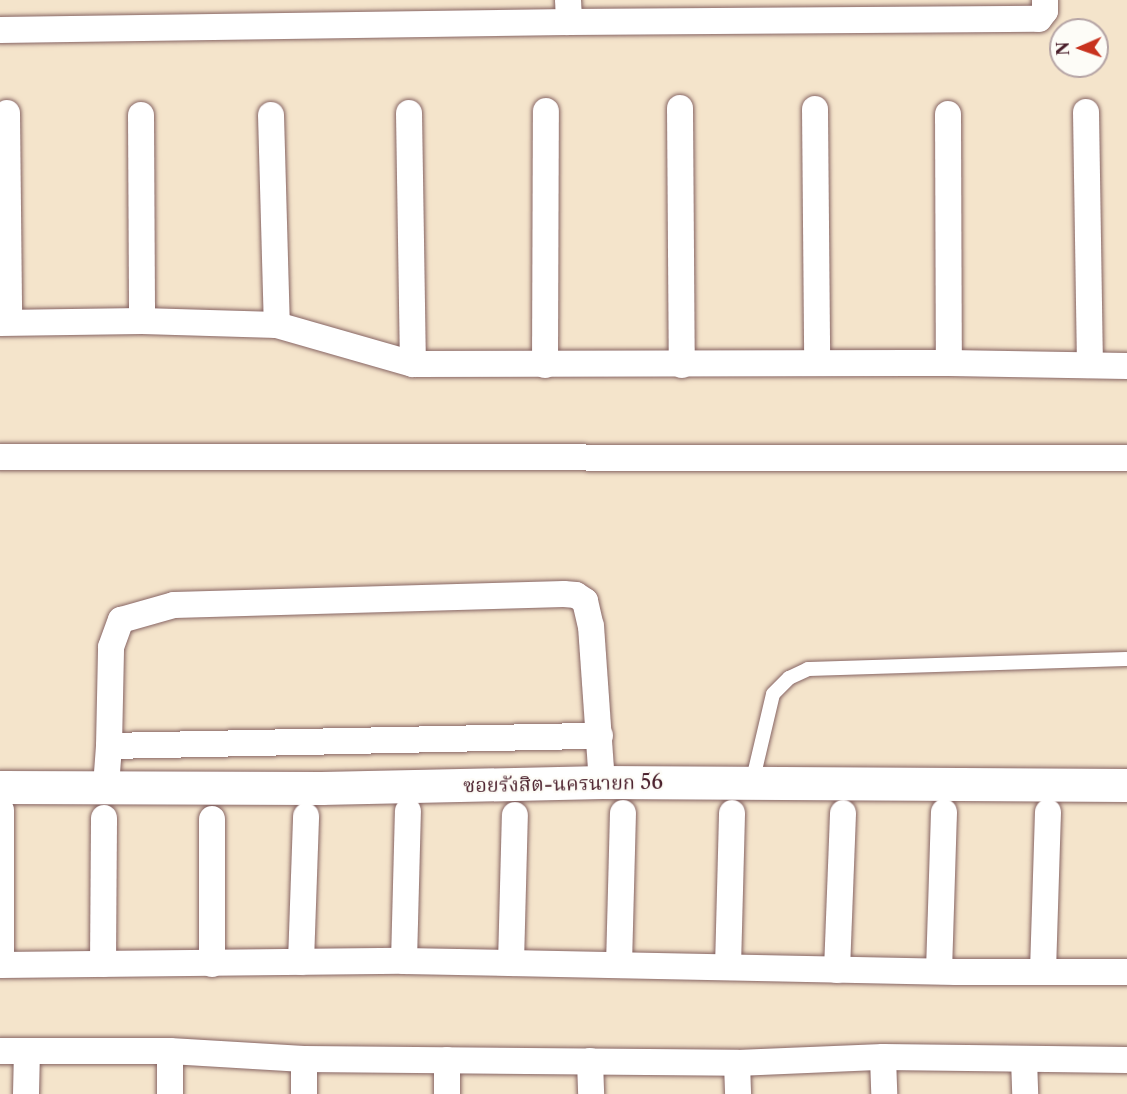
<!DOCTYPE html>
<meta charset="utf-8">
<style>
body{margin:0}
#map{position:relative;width:1127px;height:1094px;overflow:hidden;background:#f4e4cb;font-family:"Libre Caslon Text","Noto Serif Thai",serif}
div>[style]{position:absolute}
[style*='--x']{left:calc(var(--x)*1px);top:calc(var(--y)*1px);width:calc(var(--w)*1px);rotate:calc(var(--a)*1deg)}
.roads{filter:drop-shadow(0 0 2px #866463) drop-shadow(0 0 2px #866463)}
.service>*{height:14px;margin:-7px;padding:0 7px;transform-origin:7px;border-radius:7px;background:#fff}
.minor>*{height:26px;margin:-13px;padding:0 13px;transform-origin:13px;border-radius:13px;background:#fff}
.tertiary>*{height:33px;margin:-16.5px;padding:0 16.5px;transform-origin:16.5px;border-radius:16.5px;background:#fff}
span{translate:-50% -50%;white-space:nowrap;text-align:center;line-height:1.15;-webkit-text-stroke:4.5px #fdfcf7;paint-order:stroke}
.street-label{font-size:20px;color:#4a1f2b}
.north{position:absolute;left:1049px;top:18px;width:60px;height:60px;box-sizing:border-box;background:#fdfcf7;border:2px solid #b5a4a5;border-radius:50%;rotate:268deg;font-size:16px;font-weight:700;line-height:24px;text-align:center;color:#4a1f2b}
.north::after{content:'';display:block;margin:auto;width:21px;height:27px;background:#c8321e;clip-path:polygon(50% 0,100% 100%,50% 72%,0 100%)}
</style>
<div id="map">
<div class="roads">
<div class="service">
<i style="--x:752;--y:783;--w:91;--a:-76.7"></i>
<i style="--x:773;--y:694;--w:23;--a:-45"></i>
<i style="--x:789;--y:678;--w:21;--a:-25"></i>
<i style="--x:808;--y:669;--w:319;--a:-1.8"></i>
</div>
<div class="minor">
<i style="--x:568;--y:0;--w:22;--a:87"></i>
<i style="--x:0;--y:30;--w:569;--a:-0.81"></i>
<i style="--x:569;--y:22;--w:470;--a:-0.4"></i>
<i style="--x:1039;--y:19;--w:10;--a:-53"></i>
<i style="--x:1045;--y:11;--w:11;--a:-90"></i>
<i style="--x:680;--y:108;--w:257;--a:89.6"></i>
<i style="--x:815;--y:109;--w:254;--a:89.5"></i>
<i style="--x:1086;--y:112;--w:253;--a:89.1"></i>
<i style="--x:7;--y:113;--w:208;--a:89.4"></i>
<i style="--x:409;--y:113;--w:251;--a:89.1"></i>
<i style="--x:948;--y:114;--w:249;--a:89.8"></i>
<i style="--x:141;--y:115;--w:206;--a:89.7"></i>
<i style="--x:271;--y:115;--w:210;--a:88.4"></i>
<i style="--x:0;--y:323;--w:142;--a:-0.8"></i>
<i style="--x:142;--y:321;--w:135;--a:1.7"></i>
<i style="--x:277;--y:325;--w:141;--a:16"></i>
<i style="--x:413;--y:364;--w:536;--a:-0.11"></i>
<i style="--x:949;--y:363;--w:178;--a:1"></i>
<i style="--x:545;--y:365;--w:254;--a:-89.8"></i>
<i style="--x:0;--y:457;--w:1127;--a:0.05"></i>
<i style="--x:109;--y:746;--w:491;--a:-1.2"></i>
<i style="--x:106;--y:786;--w:40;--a:-85.7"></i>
<i style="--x:109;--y:746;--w:99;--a:-88.8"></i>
<i style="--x:111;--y:647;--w:29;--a:-70"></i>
<i style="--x:121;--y:620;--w:55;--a:-15.8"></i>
<i style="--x:174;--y:605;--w:390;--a:-1.6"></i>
<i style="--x:564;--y:594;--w:12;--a:5"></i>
<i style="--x:576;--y:595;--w:11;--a:34"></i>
<i style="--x:585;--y:601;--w:26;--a:77"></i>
<i style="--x:591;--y:626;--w:156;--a:86"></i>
<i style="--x:1;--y:810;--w:155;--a:90"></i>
<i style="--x:404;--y:961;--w:150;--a:-88.5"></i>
<i style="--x:301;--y:962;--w:146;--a:-88"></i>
<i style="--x:511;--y:963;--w:148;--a:-88.5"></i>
<i style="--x:103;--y:964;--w:146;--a:-89.6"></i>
<i style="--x:212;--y:964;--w:145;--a:-90"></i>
<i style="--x:0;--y:965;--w:404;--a:-0.6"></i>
<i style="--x:404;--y:961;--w:552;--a:1.14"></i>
<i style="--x:956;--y:972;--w:171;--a:0"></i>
<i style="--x:619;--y:965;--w:152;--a:-88.5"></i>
<i style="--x:728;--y:967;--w:154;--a:-88.5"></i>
<i style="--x:837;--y:970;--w:157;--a:-87.8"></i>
<i style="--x:939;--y:971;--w:159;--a:-88.2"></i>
<i style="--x:1043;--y:971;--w:159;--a:-88.2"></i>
<i style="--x:0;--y:1051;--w:170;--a:0"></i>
<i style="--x:170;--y:1051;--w:134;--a:3.4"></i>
<i style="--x:304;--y:1059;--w:433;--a:0.5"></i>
<i style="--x:737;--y:1063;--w:146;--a:-2.4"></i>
<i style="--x:883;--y:1057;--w:244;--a:0.7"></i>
<i style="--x:170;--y:1051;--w:43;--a:90"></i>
<i style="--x:883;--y:1057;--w:37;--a:88"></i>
<i style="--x:304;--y:1059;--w:35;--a:90"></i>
<i style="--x:1024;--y:1059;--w:35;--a:88"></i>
<i style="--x:447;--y:1060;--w:34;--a:90"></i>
<i style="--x:590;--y:1061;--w:33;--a:88"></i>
<i style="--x:737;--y:1063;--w:31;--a:88"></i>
<i style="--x:26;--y:1094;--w:43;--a:-88.7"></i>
</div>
<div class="tertiary">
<i style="--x:0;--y:787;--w:321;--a:0.2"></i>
<i style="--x:321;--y:788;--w:281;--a:-1.2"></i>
<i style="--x:602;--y:782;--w:525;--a:0.33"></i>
</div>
</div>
<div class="street-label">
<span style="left:563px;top:784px;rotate:-1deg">ซอยรังสิต-นครนายก 56</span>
</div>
<div class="north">N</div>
</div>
